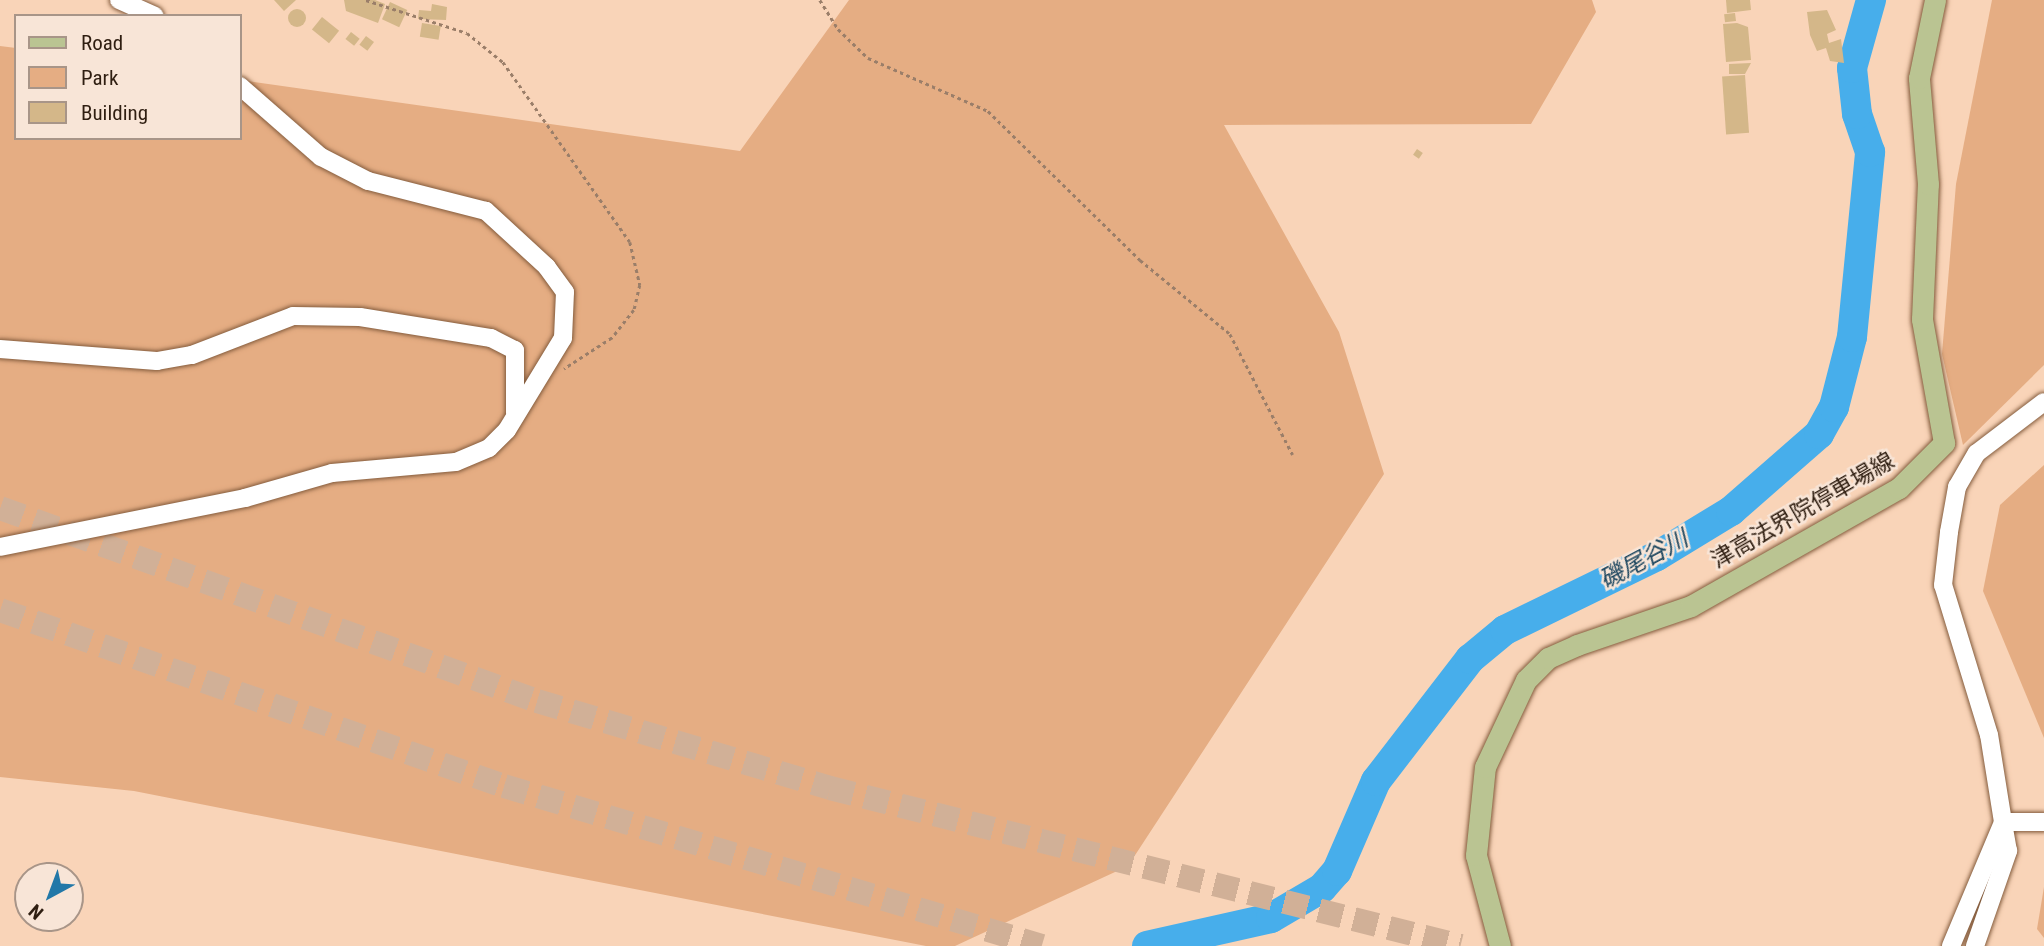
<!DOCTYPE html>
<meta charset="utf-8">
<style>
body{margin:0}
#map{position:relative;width:2044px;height:946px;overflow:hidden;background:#f9d4b8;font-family:"Roboto Condensed","Noto Sans JP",sans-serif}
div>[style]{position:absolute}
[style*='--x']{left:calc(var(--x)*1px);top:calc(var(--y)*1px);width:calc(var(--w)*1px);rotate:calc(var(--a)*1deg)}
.green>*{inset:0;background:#e5ad83}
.river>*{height:30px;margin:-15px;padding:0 15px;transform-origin:15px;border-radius:15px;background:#47aeeb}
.building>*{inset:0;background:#d4b789;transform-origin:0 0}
.round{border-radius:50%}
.highway-tunnel>*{height:24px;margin-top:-12px;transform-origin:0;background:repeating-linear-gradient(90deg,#d1b097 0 24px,transparent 0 36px)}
.path>*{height:2.5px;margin-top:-1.25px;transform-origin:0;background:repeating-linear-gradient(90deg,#9a7e69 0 3.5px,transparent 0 7px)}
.roads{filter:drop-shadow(0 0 2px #845c3d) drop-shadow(0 0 2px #845c3d)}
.minor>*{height:18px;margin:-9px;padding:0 9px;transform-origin:9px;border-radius:9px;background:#fff}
.major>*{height:21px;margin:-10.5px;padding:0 10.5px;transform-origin:10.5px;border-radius:10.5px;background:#bac492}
span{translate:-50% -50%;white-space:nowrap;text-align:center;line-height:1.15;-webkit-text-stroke:5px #f8e5d7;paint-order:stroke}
.street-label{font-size:23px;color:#2f1e11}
.water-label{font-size:24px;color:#1c465f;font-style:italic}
.legend{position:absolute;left:14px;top:14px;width:228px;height:126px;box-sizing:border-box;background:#f8e5d7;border:2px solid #a89588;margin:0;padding:9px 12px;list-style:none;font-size:21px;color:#2f1e11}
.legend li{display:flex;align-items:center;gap:14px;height:35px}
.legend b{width:35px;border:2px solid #a89588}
.north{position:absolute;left:14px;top:862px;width:70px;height:70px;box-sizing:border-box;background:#f8e5d7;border:2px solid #a89588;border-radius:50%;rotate:221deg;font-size:19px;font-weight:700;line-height:28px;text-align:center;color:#2f1e11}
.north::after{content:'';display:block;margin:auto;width:24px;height:32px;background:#2278a8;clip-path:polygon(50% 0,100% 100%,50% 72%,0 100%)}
</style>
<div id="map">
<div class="green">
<i style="clip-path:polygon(849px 0,1592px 0,1596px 12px,1531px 124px,1224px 125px,1339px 332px,1384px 474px,1128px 866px,955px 946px,926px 946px,134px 791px,0 777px,0 46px,16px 48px,16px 138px,240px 138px,240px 80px,740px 151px)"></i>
<i style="clip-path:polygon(1992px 0,2044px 0,2044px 365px,1963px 445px,1942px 354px,1956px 184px)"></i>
<i style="clip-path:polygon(2044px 465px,2044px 738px,1983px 591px,2000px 505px)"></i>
<i style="clip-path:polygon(2044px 887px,2044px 938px,2037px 929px)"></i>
</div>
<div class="river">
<i style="--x:1147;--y:946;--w:127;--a:-12.7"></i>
<i style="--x:1271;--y:918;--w:59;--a:-30.5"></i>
<i style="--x:1322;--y:888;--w:23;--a:-49"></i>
<i style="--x:1337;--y:871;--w:98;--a:-66.6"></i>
<i style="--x:1376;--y:781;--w:154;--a:-52.4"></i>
<i style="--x:1470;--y:659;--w:45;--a:-39.6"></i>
<i style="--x:1505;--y:630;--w:169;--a:-26"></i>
<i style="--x:1657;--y:556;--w:87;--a:-31.3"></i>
<i style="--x:1731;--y:511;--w:117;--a:-41.2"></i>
<i style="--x:1819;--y:434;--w:31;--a:-61"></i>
<i style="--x:1834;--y:407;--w:72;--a:-75.6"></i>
<i style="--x:1852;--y:337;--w:186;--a:-84.4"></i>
<i style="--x:1870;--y:152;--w:40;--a:-108.9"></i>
<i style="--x:1857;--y:114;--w:46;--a:-96.2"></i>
<i style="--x:1852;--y:68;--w:71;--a:-74.4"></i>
</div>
<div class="building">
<i style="clip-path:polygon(274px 0,296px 0,284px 11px)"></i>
<i style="clip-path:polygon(344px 0,375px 0,385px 4px,378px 23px,346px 11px)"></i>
<i style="clip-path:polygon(1726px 0,1750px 0,1751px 10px,1727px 13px)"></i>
<i style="left:390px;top:2px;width:19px;height:19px;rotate:25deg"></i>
<i style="clip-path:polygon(432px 4px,447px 7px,446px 20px,418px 19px,419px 10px,431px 11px)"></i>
<i class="round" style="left:288px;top:9px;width:18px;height:18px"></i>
<i style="clip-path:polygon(1827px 10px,1836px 30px,1827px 34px,1829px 43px,1841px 39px,1844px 63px,1830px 61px,1826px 48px,1817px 51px,1810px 35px,1807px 12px)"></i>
<i style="left:1735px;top:13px;width:8px;height:11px;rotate:83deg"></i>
<i style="left:322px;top:17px;width:22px;height:16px;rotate:39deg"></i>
<i style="left:422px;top:23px;width:19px;height:14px;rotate:9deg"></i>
<i style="clip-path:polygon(1737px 23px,1748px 27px,1751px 60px,1726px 62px,1723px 24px)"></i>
<i style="left:351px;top:32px;width:11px;height:9px;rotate:38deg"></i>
<i style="left:366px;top:36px;width:10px;height:11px;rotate:37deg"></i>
<i style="clip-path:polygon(1751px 63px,1745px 74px,1729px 74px,1729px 64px)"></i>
<i style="left:1745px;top:75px;width:58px;height:23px;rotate:86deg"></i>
<i style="left:1417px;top:149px;width:7px;height:7px;rotate:34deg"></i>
</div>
<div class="highway-tunnel">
<i style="--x:0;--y:508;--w:571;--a:19.77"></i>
<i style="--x:537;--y:701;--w:306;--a:16.5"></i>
<i style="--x:830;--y:788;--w:650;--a:14.06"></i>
<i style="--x:0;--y:610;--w:534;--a:19.25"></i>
<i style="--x:504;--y:786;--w:561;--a:16.56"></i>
</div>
<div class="path">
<i style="--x:366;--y:0;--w:106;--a:18.1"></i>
<i style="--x:467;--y:33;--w:46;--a:38.9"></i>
<i style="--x:503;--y:62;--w:220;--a:54.8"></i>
<i style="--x:630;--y:242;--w:44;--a:76.9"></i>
<i style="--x:640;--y:285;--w:26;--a:103"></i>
<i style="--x:634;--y:310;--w:36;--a:128"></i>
<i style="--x:612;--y:338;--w:57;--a:147.1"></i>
<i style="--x:820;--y:0;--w:34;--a:58"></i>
<i style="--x:838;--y:29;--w:42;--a:44"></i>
<i style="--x:868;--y:58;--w:131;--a:23.8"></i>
<i style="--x:988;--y:111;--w:213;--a:44.4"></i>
<i style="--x:1140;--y:260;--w:117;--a:39.4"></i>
<i style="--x:1230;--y:334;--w:136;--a:62.5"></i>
</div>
<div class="roads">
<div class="minor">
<i style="--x:119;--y:0;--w:39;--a:24"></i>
<i style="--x:0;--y:349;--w:157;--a:4.4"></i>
<i style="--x:157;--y:361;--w:36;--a:-10"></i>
<i style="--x:192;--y:355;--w:108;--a:-21.1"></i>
<i style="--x:293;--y:316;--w:67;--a:0.9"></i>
<i style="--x:360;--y:317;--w:133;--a:9.1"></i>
<i style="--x:491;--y:338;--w:27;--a:27"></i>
<i style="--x:515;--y:350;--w:63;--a:90"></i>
<i style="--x:0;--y:547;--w:250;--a:-11.3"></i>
<i style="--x:245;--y:498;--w:91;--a:-16"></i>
<i style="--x:332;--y:473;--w:124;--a:-5.1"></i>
<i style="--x:456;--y:462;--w:36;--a:-23"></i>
<i style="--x:489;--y:448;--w:25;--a:-45"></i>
<i style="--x:507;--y:430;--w:108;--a:-58.7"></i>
<i style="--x:563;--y:338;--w:46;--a:-87.5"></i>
<i style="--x:565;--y:292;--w:31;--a:-126"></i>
<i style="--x:547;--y:267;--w:83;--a:-137.4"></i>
<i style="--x:486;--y:211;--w:122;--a:-165.7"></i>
<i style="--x:368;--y:181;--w:53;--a:-152.9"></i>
<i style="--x:321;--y:157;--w:108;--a:-138.8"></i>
<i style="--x:1951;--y:946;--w:134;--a:-67.2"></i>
<i style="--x:2003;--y:822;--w:88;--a:-99.1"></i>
<i style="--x:1989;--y:735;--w:157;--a:-107"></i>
<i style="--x:1943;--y:585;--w:53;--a:-83.5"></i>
<i style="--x:1949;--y:532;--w:46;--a:-79.9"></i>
<i style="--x:1957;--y:487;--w:39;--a:-60"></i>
<i style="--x:1977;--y:453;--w:84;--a:-37.3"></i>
<i style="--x:1975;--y:946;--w:101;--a:-70.8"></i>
<i style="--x:2008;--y:851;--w:29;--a:-100"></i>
<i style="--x:2003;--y:822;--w:41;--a:0"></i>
</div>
<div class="major">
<i style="--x:1500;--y:946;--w:94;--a:-104.8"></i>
<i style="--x:1476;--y:855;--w:88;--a:-84.2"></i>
<i style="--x:1485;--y:767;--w:96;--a:-64.8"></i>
<i style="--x:1526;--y:680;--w:31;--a:-45"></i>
<i style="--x:1548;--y:658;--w:32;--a:-24"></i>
<i style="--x:1577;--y:645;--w:120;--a:-18.9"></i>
<i style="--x:1691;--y:606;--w:239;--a:-29.6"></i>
<i style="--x:1899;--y:488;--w:64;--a:-45"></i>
<i style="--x:1944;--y:443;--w:126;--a:-100.1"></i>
<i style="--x:1922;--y:319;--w:135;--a:-87.5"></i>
<i style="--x:1928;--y:184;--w:106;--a:-94.9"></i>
<i style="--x:1919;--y:78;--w:80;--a:-78.4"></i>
</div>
</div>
<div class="street-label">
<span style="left:1803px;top:511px;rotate:-30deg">津高法界院停車場線</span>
</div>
<div class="water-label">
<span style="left:1644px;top:560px;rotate:-28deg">磯尾谷川</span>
</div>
<ul class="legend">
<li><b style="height:9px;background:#bac492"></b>Road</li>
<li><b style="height:19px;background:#e5ad83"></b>Park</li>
<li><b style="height:19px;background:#d4b789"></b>Building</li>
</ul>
<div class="north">N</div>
</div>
